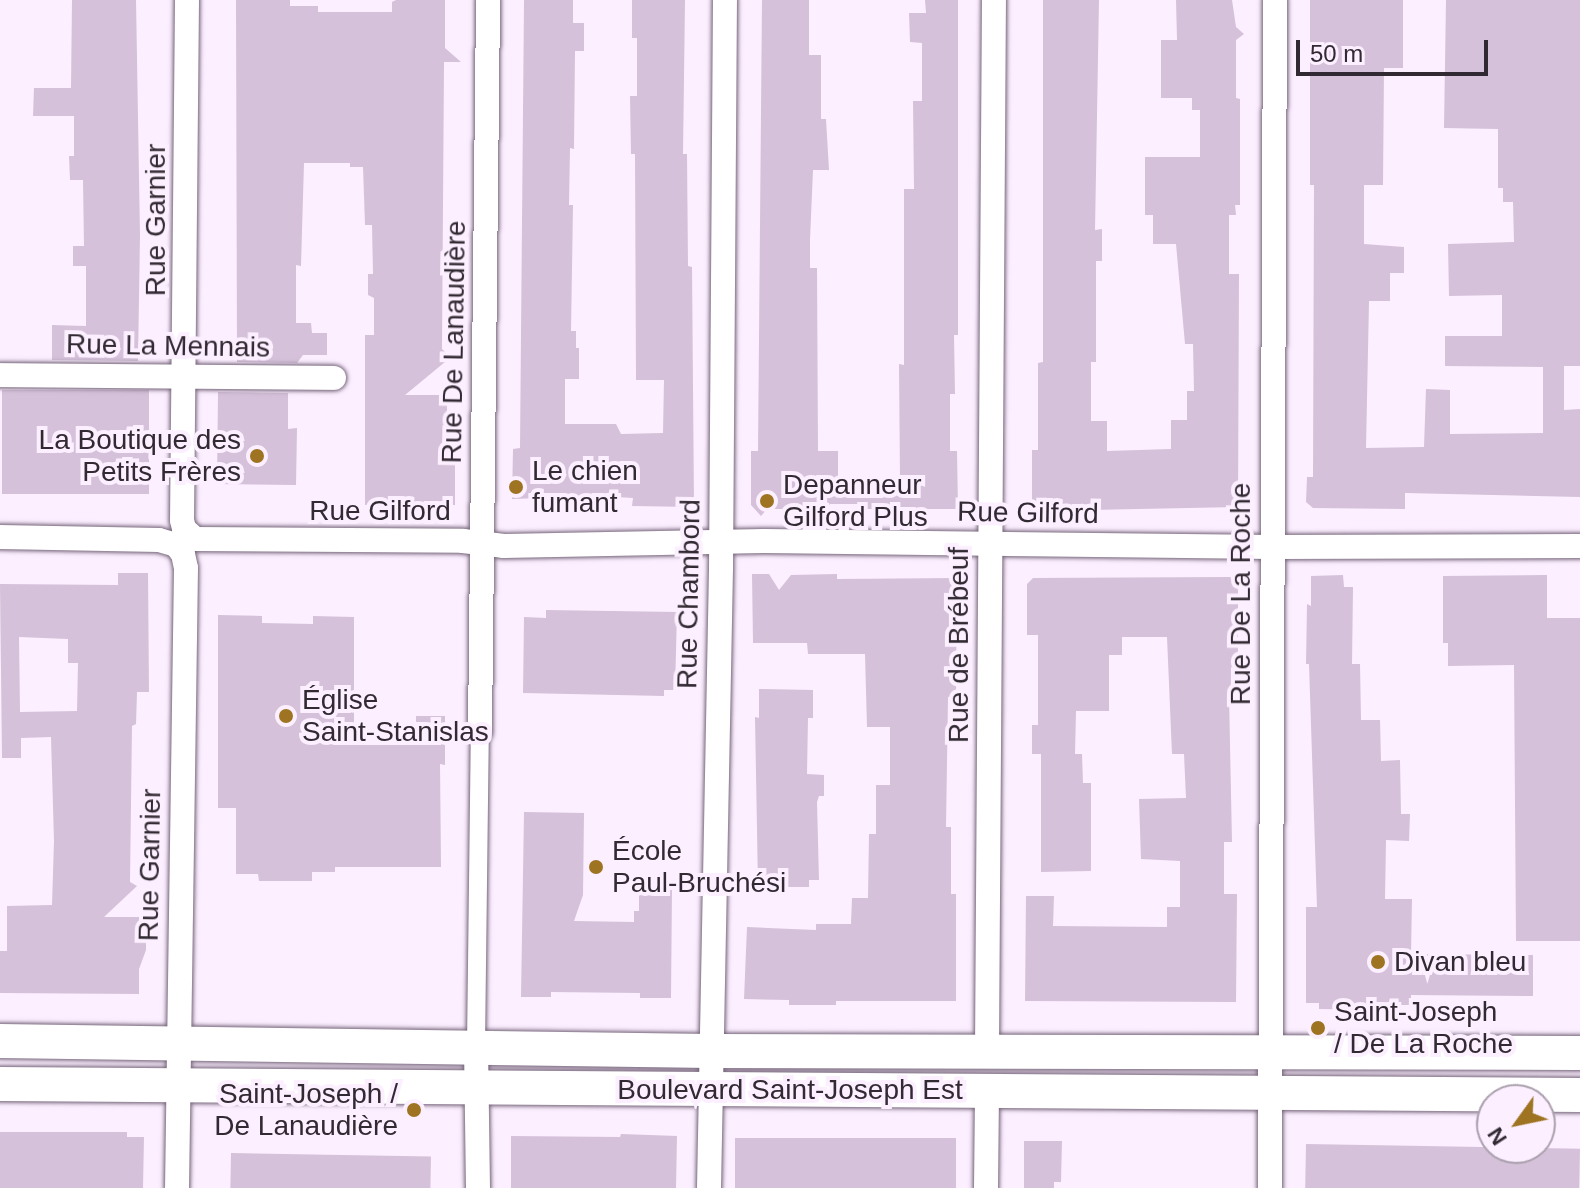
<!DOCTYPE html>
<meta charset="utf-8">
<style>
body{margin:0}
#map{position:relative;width:1580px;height:1188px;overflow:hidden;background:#fcefff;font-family:Arial,sans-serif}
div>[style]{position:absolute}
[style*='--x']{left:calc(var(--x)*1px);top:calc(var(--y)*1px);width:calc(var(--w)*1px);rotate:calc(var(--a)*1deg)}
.building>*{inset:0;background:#d5c1da;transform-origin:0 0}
.roads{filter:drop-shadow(0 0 2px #76657b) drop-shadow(0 0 2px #76657b)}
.pedestrian>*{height:18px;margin:-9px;padding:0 9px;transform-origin:9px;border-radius:9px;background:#fff}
.minor>*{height:24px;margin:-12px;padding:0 12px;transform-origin:12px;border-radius:12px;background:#fff}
.secondary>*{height:34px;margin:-17px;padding:0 17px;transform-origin:17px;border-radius:17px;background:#fff}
.dots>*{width:22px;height:22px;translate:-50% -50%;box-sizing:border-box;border:4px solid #fcefff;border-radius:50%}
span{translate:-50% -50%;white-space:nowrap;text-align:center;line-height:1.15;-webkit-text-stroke:8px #fcefff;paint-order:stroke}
.street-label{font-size:28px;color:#322a33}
.poi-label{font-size:28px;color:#322a33}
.right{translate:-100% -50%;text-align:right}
.left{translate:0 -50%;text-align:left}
.north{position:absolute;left:1476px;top:1084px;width:80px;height:80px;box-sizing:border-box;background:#fcefff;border:2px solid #aba0ad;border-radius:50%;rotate:237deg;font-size:22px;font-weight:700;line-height:32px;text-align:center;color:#322a33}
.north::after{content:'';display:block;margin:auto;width:28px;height:36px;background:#9e7422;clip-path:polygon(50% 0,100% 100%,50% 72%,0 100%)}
.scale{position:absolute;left:1296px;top:40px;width:192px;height:36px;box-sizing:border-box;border:4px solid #322a33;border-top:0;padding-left:10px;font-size:24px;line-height:28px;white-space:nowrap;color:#322a33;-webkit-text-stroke:6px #fcefff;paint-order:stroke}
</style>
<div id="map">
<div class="building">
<i style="clip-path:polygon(72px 0,136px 0,140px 235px,138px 361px,52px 360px,52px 325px,86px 326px,86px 266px,73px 266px,73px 246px,84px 246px,83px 180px,70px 180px,69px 156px,74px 156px,74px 116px,33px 116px,34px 88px,71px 88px)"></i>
<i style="clip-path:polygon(236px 0,290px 0,290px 6px,318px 6px,318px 12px,392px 12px,392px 2px,396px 0,445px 0,445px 48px,461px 62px,444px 62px,442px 349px,451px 357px,405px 395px,447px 395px,447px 419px,455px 419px,455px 505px,365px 505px,365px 335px,374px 335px,374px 298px,368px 295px,368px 274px,373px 274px,372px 225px,365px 225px,363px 167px,350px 167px,350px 163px,304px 163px,301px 266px,296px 265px,296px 323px,311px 323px,312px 333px,327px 333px,327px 355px,303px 355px,297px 363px,237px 362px)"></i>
<i style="clip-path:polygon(524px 0,573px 0,573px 23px,584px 23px,584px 51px,575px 51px,574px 149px,570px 148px,569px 205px,573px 205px,571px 331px,576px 331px,576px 348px,579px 348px,579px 379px,565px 379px,565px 424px,616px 424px,621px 434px,663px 433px,664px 380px,636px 380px,635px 154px,631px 154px,630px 96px,637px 96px,637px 38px,632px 38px,632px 0,685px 0,683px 154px,687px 154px,688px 266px,692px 267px,694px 507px,632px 506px,633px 498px,601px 496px,512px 499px,513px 449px,520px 448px)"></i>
<i style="clip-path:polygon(762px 0,809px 0,809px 55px,821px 55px,821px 119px,826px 119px,829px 170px,813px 170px,810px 240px,810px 268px,817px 268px,818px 451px,838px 451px,838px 484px,896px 485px,896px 479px,900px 479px,899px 364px,904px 365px,904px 189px,914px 189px,913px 101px,922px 101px,922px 43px,910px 42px,909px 13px,926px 13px,925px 0,958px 0,958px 335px,954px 335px,955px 394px,950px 394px,950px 451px,957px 451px,958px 509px,867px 509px,866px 504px,830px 504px,826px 509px,767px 509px,761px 516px,751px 505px,751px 451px,758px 451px)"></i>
<i style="clip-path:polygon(1043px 0,1099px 0,1095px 230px,1102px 229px,1102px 261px,1096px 261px,1096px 362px,1091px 362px,1091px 421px,1107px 421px,1107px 451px,1171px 449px,1171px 420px,1187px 420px,1187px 391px,1194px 391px,1193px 344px,1185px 344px,1176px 244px,1153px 244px,1153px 215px,1145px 215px,1145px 157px,1200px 157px,1200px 110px,1192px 110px,1192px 98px,1161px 98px,1161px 40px,1177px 40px,1176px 0,1232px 0,1236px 27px,1244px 34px,1236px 40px,1236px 98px,1240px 99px,1240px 205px,1235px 205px,1236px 215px,1229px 215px,1229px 274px,1239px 274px,1238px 507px,1039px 511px,1032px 504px,1032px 450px,1038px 450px,1038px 363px,1043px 362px)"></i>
<i style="clip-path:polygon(1310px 0,1403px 0,1403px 68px,1384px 68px,1383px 185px,1364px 185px,1364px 244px,1404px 247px,1404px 273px,1390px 273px,1390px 301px,1369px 301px,1366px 448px,1424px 447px,1426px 389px,1450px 390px,1450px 434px,1543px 433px,1543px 367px,1445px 366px,1445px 336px,1502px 336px,1502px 295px,1449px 296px,1448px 244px,1514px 242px,1513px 202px,1503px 202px,1503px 188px,1498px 188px,1498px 129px,1444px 128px,1446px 0,1580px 0,1580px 366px,1564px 366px,1564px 410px,1580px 409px,1580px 497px,1405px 493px,1405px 509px,1313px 508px,1306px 502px,1307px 477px,1313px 477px,1314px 185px,1310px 185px)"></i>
<i style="left:2px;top:390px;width:147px;height:104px"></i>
<i style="clip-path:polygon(218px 392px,288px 393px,288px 429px,297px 428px,296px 485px,217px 484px)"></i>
<i style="clip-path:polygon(evenodd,118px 573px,148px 573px,149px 692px,137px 692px,136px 724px,132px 726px,130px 882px,137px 886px,104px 917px,146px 917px,146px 950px,139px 969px,139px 994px,0 993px,0 951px,7px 951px,7px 906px,52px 905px,54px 841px,51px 737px,21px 738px,21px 758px,2px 758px,0 584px,118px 585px,118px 573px,19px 637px,68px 639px,68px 663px,78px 663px,77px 711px,20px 712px,19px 637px)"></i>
<i style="clip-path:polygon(752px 574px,769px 574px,779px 590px,791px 575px,837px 574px,837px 579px,957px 578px,956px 697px,948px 697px,946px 827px,951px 827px,951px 894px,956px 894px,956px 1001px,836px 1001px,836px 1005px,789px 1005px,789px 1000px,744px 999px,747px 927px,816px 930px,816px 924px,851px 924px,852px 898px,868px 898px,869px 834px,876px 834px,876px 785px,890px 785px,890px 727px,867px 727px,865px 654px,808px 654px,807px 643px,753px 643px)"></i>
<i style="clip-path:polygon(1343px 575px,1344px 587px,1353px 587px,1352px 664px,1360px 664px,1361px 720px,1380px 720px,1381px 761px,1400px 760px,1401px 814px,1410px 814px,1409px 841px,1386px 840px,1385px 899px,1412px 899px,1411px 954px,1533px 955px,1533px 996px,1411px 995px,1411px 1005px,1385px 1005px,1385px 1010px,1319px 1009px,1319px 1003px,1306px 1003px,1306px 907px,1317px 907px,1309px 664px,1306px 664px,1307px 604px,1311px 606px,1311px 576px)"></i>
<i style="clip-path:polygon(1547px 575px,1547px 618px,1580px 618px,1580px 941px,1516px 941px,1514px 665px,1448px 666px,1448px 643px,1443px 643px,1443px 576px)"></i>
<i style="clip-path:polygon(1230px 577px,1238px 584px,1238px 695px,1229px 695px,1232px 842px,1224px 842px,1224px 894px,1237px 894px,1236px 1002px,1025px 1001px,1026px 896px,1054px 896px,1053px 926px,1167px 927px,1167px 907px,1180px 907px,1180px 861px,1141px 859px,1139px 799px,1186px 798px,1184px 754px,1172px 754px,1167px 637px,1122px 637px,1122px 655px,1109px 655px,1109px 711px,1076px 711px,1075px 754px,1082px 754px,1083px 783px,1091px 783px,1091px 871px,1041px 872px,1041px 754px,1032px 754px,1032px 725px,1038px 725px,1038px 635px,1027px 635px,1027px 584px,1033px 578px)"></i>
<i style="clip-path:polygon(546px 610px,677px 612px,675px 690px,664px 690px,664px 696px,523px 693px,524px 617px,546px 618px)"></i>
<i style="clip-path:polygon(218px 615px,262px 616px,262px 623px,313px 624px,313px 616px,354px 617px,354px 745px,416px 745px,416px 716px,445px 716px,445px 765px,440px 764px,441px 867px,335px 867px,335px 872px,312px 872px,312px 881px,259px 881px,258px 874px,236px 874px,236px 808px,218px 808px)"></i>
<i style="clip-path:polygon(759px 689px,813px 690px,813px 718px,808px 718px,807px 774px,824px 775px,824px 796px,819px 796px,817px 802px,819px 880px,809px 880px,809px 887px,758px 887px,755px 717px,759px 718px)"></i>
<i style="clip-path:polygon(524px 812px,584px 813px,583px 895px,574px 921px,634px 922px,634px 911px,639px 911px,639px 888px,672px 888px,671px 998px,640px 998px,640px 993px,551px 992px,551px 997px,521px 997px)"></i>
<i style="clip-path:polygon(0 1132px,127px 1132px,127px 1137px,144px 1137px,143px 1188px,0 1188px)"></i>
<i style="clip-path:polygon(621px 1134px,677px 1136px,676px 1188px,511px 1188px,511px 1136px,620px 1137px)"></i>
<i style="left:735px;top:1138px;width:221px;height:50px"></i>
<i style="clip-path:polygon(1024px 1141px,1062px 1141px,1061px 1182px,1054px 1182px,1054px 1188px,1024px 1188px)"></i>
<i style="left:1306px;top:1144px;width:274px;height:44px;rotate:1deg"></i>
<i style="left:231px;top:1153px;width:200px;height:35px;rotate:1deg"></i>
</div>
<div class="roads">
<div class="pedestrian">
<i style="--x:476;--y:1046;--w:314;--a:-89.3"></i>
</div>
<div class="minor">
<i style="--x:187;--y:0;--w:520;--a:90.55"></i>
<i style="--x:182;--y:520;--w:9;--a:77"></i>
<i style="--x:184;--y:529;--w:15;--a:42"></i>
<i style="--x:195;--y:539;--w:268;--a:0.4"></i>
<i style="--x:463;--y:541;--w:41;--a:7"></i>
<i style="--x:504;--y:546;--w:260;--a:-1.1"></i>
<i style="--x:764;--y:541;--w:508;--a:0.68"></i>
<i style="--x:1272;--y:547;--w:308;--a:-0.2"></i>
<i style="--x:0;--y:375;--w:334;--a:0.5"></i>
<i style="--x:0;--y:537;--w:159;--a:1.1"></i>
<i style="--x:159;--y:540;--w:18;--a:16"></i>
<i style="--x:176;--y:545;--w:11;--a:52"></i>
<i style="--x:183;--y:554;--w:14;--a:78"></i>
<i style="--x:186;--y:568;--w:620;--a:90.83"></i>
<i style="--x:480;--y:732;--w:732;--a:-89.37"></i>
<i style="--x:476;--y:1046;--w:142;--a:89.2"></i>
<i style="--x:987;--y:1050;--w:1050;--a:-89.62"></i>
<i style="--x:709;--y:1188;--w:619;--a:-88.89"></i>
<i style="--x:721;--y:569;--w:569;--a:-89.6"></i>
<i style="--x:986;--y:1188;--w:97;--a:-89.4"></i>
<i style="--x:1270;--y:1188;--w:1188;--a:-89.76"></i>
</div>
<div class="secondary">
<i style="--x:0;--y:1041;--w:711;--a:0.81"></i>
<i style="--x:711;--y:1051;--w:869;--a:0.13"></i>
<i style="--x:0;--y:1084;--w:1580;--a:0.4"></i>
</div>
</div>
<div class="dots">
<i style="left:257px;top:456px;background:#9e7422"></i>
<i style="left:516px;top:487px;background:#9e7422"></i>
<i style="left:767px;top:501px;background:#9e7422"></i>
<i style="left:286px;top:716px;background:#9e7422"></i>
<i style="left:596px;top:867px;background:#9e7422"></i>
<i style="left:1378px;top:962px;background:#9e7422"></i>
<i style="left:1318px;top:1028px;background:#9e7422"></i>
<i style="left:414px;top:1110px;background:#9e7422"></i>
</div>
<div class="street-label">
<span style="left:156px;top:220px;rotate:-90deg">Rue Garnier</span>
<span style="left:454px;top:342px;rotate:-89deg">Rue De Lanaudière</span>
<span style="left:168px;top:346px;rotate:1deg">Rue La Mennais</span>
<span style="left:380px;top:511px">Rue Gilford</span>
<span style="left:1028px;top:513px;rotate:1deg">Rue Gilford</span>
<span style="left:689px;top:594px;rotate:-89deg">Rue Chambord</span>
<span style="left:1241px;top:594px;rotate:-90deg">Rue De La Roche</span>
<span style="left:959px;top:645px;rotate:-90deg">Rue de Brébeuf</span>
<span style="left:150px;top:865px;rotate:-89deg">Rue Garnier</span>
<span style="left:790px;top:1090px">Boulevard Saint-Joseph Est</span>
</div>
<div class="poi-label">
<span class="right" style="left:241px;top:456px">La Boutique des<br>Petits Frères</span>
<span class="left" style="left:532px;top:487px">Le chien<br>fumant</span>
<span class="left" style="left:783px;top:501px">Depanneur<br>Gilford Plus</span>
<span class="left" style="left:302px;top:716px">Église<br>Saint-Stanislas</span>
<span class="left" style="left:612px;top:867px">École<br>Paul-Bruchési</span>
<span class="left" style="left:1394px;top:962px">Divan bleu</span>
<span class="left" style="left:1334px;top:1028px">Saint-Joseph<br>/ De La Roche</span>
<span class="right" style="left:398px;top:1110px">Saint-Joseph /<br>De Lanaudière</span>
</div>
<div class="north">N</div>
<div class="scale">50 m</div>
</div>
